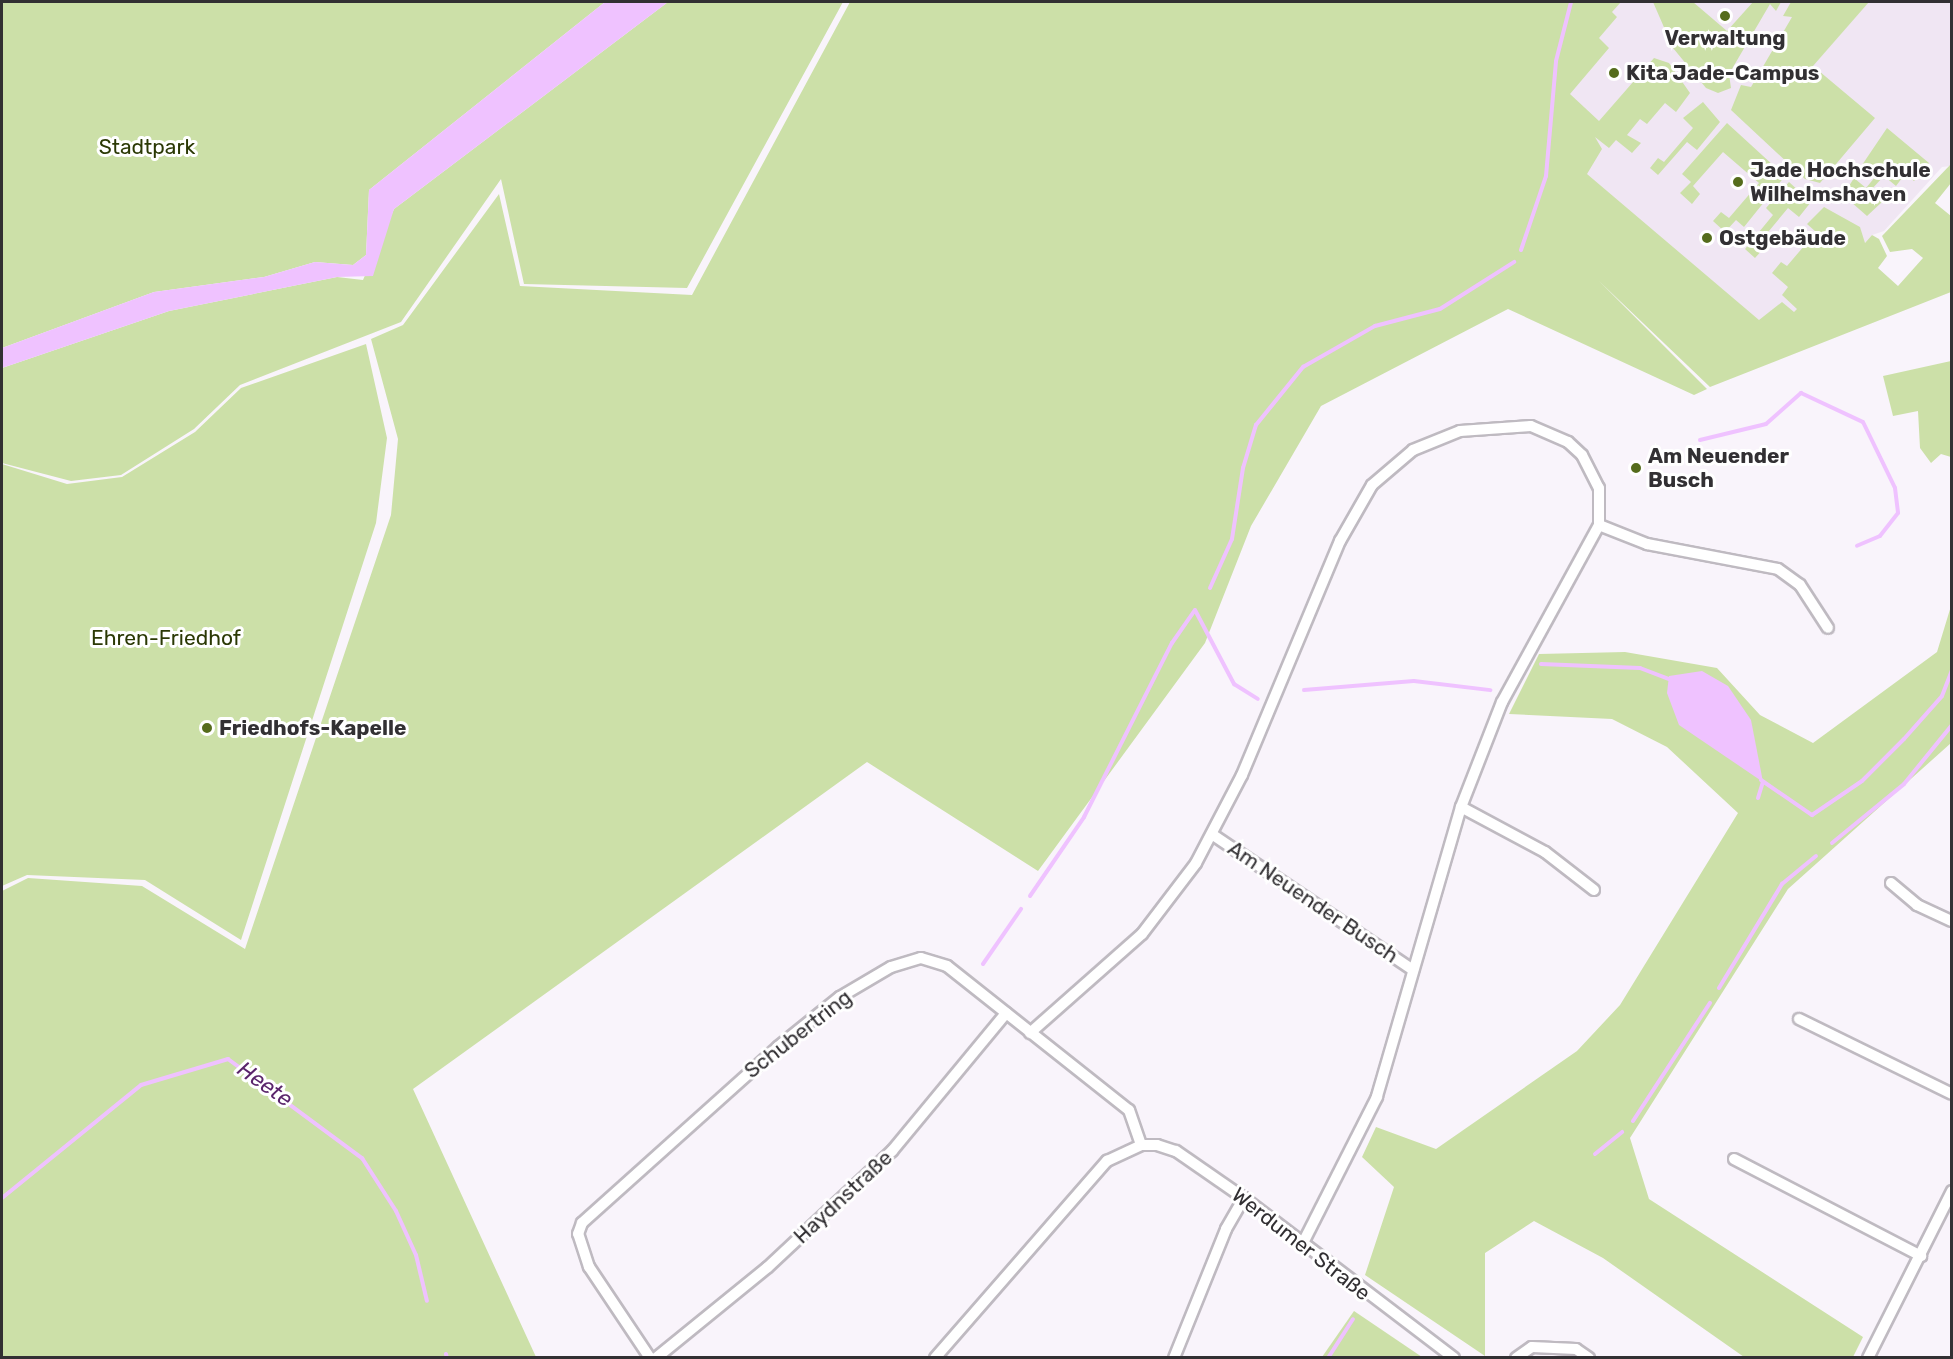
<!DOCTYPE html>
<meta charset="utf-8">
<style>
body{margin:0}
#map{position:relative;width:1953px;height:1359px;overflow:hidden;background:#f9f4fb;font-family:Rubik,sans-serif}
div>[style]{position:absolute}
.built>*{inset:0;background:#f0e6f3}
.green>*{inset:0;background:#cce0a8}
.water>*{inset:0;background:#efc2ff}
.stream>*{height:4px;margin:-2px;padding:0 2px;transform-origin:2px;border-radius:2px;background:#efc2ff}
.roads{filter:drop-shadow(2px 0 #bfbac1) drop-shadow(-2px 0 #bfbac1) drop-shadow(0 2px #bfbac1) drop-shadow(0 -2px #bfbac1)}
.street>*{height:10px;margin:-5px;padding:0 5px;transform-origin:5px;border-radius:5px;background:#fff}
.dots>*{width:16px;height:16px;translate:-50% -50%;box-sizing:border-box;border:3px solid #fff;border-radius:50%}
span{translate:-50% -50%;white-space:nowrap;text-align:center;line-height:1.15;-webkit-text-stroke:6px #fff;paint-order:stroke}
.poi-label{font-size:21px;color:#323033;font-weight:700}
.left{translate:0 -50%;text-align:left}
.park-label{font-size:21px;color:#2b3905}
.street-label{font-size:21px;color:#323033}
.water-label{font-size:22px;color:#5a256b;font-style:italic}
.frame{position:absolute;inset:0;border:3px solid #323033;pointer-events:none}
</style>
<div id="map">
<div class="built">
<i style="clip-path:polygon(1530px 2px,1951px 2px,1951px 166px,1942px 167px,1884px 231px,1872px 235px,1761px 358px,1549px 196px)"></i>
</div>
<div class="green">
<i style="clip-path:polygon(2px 2px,605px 2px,369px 190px,366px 255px,353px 265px,315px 262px,264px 277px,154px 292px,2px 348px)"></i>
<i style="clip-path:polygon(668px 2px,843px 2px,687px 288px,524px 284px,501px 179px,401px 322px,240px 385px,194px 429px,121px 475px,71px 481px,2px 463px,2px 368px,169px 311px,337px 277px,363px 280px,394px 209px)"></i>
<i style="clip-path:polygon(850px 2px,1621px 2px,1612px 12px,1617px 17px,1599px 38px,1609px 48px,1570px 94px,1599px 121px,1654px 58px,1669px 63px,1690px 93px,1676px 112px,1665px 103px,1647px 124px,1640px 119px,1627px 135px,1641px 143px,1632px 153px,1616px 140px,1609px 148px,1595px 137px,1602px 149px,1587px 174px,1759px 320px,1782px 302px,1794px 312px,1797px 309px,1782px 295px,1788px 287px,1772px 273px,1781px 262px,1787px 266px,1816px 232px,1807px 224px,1824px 207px,1860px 227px,1865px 243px,1872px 235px,1879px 239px,1887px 256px,1878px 268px,1898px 286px,1923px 258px,1912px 249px,1890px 252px,1882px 236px,1951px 164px,1951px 183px,1935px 203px,1951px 216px,1951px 292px,1710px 387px,1599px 281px,1707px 389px,1694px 395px,1508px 309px,1321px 406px,1251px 526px,1205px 643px,1038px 871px,867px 762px,413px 1089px,536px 1357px,2px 1357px,2px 891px,28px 878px,142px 886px,245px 949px,391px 515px,398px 439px,371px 339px,403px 325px,499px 194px,520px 286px,692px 295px)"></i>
<i style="clip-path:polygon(1653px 2px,1693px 2px,1727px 31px,1753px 2px,1781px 2px,1776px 11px,1770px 4px,1729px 74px,1731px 88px,1718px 93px,1706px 88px,1673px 48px)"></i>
<i style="clip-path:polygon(1791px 2px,1869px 2px,1813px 66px,1875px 118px,1820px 183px,1805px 179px,1731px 110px,1741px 85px,1751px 87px,1792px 17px,1783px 16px)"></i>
<i style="clip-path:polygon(1703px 102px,1720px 122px,1697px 150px,1687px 142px,1658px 175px,1650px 168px,1658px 158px,1664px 162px,1693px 128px,1683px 118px)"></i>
<i style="clip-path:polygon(1727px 123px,1785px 176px,1744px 227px,1736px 220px,1725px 232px,1713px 221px,1721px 212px,1729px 218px,1759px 183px,1723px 152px,1693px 186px,1700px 194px,1692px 204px,1680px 193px,1691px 182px,1682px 174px)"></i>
<i style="clip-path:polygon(1887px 128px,1929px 163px,1914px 181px,1905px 174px,1896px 186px,1884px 176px,1870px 191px,1882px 202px,1867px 216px,1851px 202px,1849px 186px,1854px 178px,1866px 188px,1875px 177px,1862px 165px)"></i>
<i style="clip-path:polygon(1789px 182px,1811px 202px,1799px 217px,1788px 208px,1759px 243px,1764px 248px,1755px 258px,1745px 249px,1773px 215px,1766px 208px)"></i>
<i style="clip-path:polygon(366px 344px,387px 438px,376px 523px,241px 940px,145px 880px,27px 875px,2px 886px,2px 464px,67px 484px,122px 477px,195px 432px,241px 388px)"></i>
<i style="clip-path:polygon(1951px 361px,1951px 457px,1941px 454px,1931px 463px,1920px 448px,1918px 411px,1893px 416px,1883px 376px)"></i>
<i style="clip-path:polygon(1951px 606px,1951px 743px,1788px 889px,1630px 1138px,1649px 1199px,1863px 1337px,1853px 1357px,1744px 1357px,1603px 1258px,1534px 1221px,1485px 1253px,1485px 1356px,1365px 1275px,1394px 1187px,1362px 1157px,1376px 1127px,1436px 1149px,1577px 1051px,1620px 1005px,1738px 813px,1667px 747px,1612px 719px,1509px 714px,1539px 654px,1625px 652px,1717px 668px,1760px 715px,1813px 743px,1937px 652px)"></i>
<i style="clip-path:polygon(1354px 1311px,1422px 1357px,1322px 1357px)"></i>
</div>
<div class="water">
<i style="clip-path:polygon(605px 2px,668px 2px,394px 209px,373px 276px,337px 277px,169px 311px,2px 368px,2px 348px,154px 292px,264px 277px,315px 262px,353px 265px,366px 255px,369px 190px)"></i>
<i style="clip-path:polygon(1702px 671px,1728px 686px,1751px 720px,1763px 782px,1679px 725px,1667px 693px,1669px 676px)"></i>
</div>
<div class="stream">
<i style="left:1521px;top:250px;width:78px;rotate:-71.3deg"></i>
<i style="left:1546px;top:176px;width:115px;rotate:-85deg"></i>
<i style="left:1556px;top:61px;width:61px;rotate:-75.7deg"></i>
<i style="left:1700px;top:440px;width:68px;rotate:-13.6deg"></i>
<i style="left:1766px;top:424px;width:47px;rotate:-41.5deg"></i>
<i style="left:1801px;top:393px;width:68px;rotate:25.1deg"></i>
<i style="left:1863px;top:422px;width:73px;rotate:64.1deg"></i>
<i style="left:1895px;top:488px;width:25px;rotate:83deg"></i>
<i style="left:1898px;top:513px;width:29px;rotate:128deg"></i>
<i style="left:1880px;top:536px;width:25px;rotate:157deg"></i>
<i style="left:1210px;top:588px;width:54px;rotate:-65.8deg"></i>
<i style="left:1232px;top:539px;width:72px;rotate:-81.2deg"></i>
<i style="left:1243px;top:468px;width:45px;rotate:-73.2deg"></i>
<i style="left:1256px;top:425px;width:75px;rotate:-51deg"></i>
<i style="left:1303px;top:367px;width:83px;rotate:-29.7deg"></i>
<i style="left:1375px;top:326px;width:67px;rotate:-14.7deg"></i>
<i style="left:1440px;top:309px;width:88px;rotate:-32.4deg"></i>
<i style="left:1541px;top:664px;width:99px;rotate:2.3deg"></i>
<i style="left:1640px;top:668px;width:34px;rotate:21deg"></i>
<i style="left:1304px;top:690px;width:110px;rotate:-4.7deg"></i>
<i style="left:1414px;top:681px;width:77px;rotate:6.8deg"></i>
<i style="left:1761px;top:780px;width:62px;rotate:34.5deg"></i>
<i style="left:1812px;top:815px;width:60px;rotate:-34.2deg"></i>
<i style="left:1862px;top:781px;width:59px;rotate:-45deg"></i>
<i style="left:1904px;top:739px;width:57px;rotate:-48.5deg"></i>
<i style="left:1942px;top:696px;width:28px;rotate:-69deg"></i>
<i style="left:1758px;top:798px;width:17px;rotate:-73deg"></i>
<i style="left:1832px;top:843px;width:93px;rotate:-39.3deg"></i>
<i style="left:1904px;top:784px;width:76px;rotate:-50.9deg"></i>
<i style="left:1030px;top:896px;width:96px;rotate:-55.6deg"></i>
<i style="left:1084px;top:817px;width:195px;rotate:-63.2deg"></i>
<i style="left:1172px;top:643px;width:40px;rotate:-55.1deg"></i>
<i style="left:1195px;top:610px;width:84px;rotate:62.2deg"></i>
<i style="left:1234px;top:684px;width:28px;rotate:32deg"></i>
<i style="left:983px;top:964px;width:67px;rotate:-55.4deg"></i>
<i style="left:1719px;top:988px;width:122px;rotate:-58.8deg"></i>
<i style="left:1782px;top:884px;width:44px;rotate:-39.5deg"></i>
<i style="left:1633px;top:1121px;width:141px;rotate:-56.9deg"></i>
<i style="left:1595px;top:1154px;width:35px;rotate:-39deg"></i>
<i style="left:2px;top:1198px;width:179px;rotate:-39.1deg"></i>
<i style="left:141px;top:1085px;width:91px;rotate:-16.6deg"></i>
<i style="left:228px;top:1059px;width:167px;rotate:36.5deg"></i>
<i style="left:362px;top:1158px;width:63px;rotate:57.3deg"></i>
<i style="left:396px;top:1211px;width:48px;rotate:65.6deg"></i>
<i style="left:416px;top:1255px;width:47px;rotate:76.6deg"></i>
<i style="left:446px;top:1354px;width:4px;rotate:76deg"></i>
<i style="left:1328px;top:1358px;width:46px;rotate:-57.3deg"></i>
</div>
<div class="roads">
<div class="street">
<i style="left:1599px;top:525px;width:52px;rotate:21.6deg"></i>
<i style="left:1647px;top:544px;width:133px;rotate:10.8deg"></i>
<i style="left:1778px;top:569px;width:27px;rotate:36deg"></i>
<i style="left:1800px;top:585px;width:51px;rotate:56.9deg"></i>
<i style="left:1461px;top:807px;width:95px;rotate:28.2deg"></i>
<i style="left:1545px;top:852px;width:62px;rotate:37.8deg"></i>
<i style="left:1213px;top:835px;width:241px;rotate:34deg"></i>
<i style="left:1891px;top:883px;width:34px;rotate:40deg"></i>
<i style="left:1917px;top:905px;width:38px;rotate:25deg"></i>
<i style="left:1799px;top:1019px;width:170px;rotate:26.1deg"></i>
<i style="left:1030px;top:1033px;width:149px;rotate:-41.5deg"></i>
<i style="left:1142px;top:934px;width:89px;rotate:-52.7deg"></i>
<i style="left:1196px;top:863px;width:99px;rotate:-62.4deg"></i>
<i style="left:1242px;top:775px;width:254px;rotate:-67.3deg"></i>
<i style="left:1340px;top:541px;width:64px;rotate:-60.3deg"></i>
<i style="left:1372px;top:485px;width:54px;rotate:-40.5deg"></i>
<i style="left:1413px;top:450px;width:51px;rotate:-22deg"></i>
<i style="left:1460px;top:431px;width:71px;rotate:-4deg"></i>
<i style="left:1531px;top:426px;width:40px;rotate:23.4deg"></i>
<i style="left:1568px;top:442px;width:19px;rotate:43deg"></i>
<i style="left:1582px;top:455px;width:37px;rotate:63deg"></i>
<i style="left:1599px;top:488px;width:37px;rotate:90deg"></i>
<i style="left:1599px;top:525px;width:202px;rotate:118.7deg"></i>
<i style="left:1502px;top:702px;width:113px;rotate:111.3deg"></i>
<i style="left:1461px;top:807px;width:302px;rotate:106.2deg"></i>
<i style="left:1377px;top:1097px;width:166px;rotate:116.9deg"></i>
<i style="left:1734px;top:1159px;width:211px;rotate:27.4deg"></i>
<i style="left:650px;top:1358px;width:110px;rotate:-123.8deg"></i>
<i style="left:589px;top:1267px;width:35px;rotate:-108deg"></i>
<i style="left:578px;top:1234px;width:12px;rotate:-70deg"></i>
<i style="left:582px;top:1223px;width:263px;rotate:-41.9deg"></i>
<i style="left:778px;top:1047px;width:80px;rotate:-38.9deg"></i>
<i style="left:840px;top:997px;width:59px;rotate:-30.5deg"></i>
<i style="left:891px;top:967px;width:31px;rotate:-17deg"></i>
<i style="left:921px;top:958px;width:27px;rotate:17deg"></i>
<i style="left:947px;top:966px;width:232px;rotate:38.4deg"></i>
<i style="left:1129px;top:1110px;width:37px;rotate:71deg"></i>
<i style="left:656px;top:1358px;width:144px;rotate:-39.1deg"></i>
<i style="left:768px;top:1267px;width:170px;rotate:-43.1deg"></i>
<i style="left:892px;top:1151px;width:179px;rotate:-50.4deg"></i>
<i style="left:935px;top:1358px;width:262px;rotate:-48.9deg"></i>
<i style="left:1107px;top:1161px;width:38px;rotate:-25deg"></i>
<i style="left:1141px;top:1145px;width:16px"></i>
<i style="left:1157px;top:1145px;width:20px;rotate:18deg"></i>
<i style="left:1176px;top:1151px;width:83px;rotate:34.7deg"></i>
<i style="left:1244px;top:1198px;width:264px;rotate:37.3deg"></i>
<i style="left:1174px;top:1358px;width:139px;rotate:-68deg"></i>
<i style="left:1226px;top:1229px;width:36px;rotate:-60deg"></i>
<i style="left:1516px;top:1358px;width:19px;rotate:-35deg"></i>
<i style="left:1532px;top:1347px;width:44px;rotate:2.6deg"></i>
<i style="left:1576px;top:1349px;width:16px;rotate:35deg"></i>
<i style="left:1868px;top:1358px;width:187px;rotate:-63.3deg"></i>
</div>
</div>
<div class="dots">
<i style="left:1725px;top:16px;background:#556c1c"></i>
<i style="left:1614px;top:73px;background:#556c1c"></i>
<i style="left:1738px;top:182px;background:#556c1c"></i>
<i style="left:1707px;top:238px;background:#556c1c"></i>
<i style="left:1636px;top:468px;background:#556c1c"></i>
<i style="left:207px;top:728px;background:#556c1c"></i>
</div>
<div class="poi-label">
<span style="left:1725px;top:38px">Verwaltung</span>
<span class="left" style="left:1626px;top:73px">Kita Jade-Campus</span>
<span class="left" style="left:1750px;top:182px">Jade Hochschule<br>Wilhelmshaven</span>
<span class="left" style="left:1719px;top:238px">Ostgebäude</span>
<span class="left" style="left:1648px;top:468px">Am Neuender<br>Busch</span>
<span class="left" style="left:219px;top:728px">Friedhofs-Kapelle</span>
</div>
<div class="park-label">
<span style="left:147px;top:147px">Stadtpark</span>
<span style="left:166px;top:638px">Ehren-Friedhof</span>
</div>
<div class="street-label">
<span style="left:1313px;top:902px;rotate:34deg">Am Neuender Busch</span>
<span style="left:798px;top:1034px;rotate:-38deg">Schubertring</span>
<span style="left:843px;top:1197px;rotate:-43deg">Haydnstraße</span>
<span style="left:1301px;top:1244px;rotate:38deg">Werdumer Straße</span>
</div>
<div class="water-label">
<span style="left:265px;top:1084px;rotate:35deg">Heete</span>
</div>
<div class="frame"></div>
</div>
